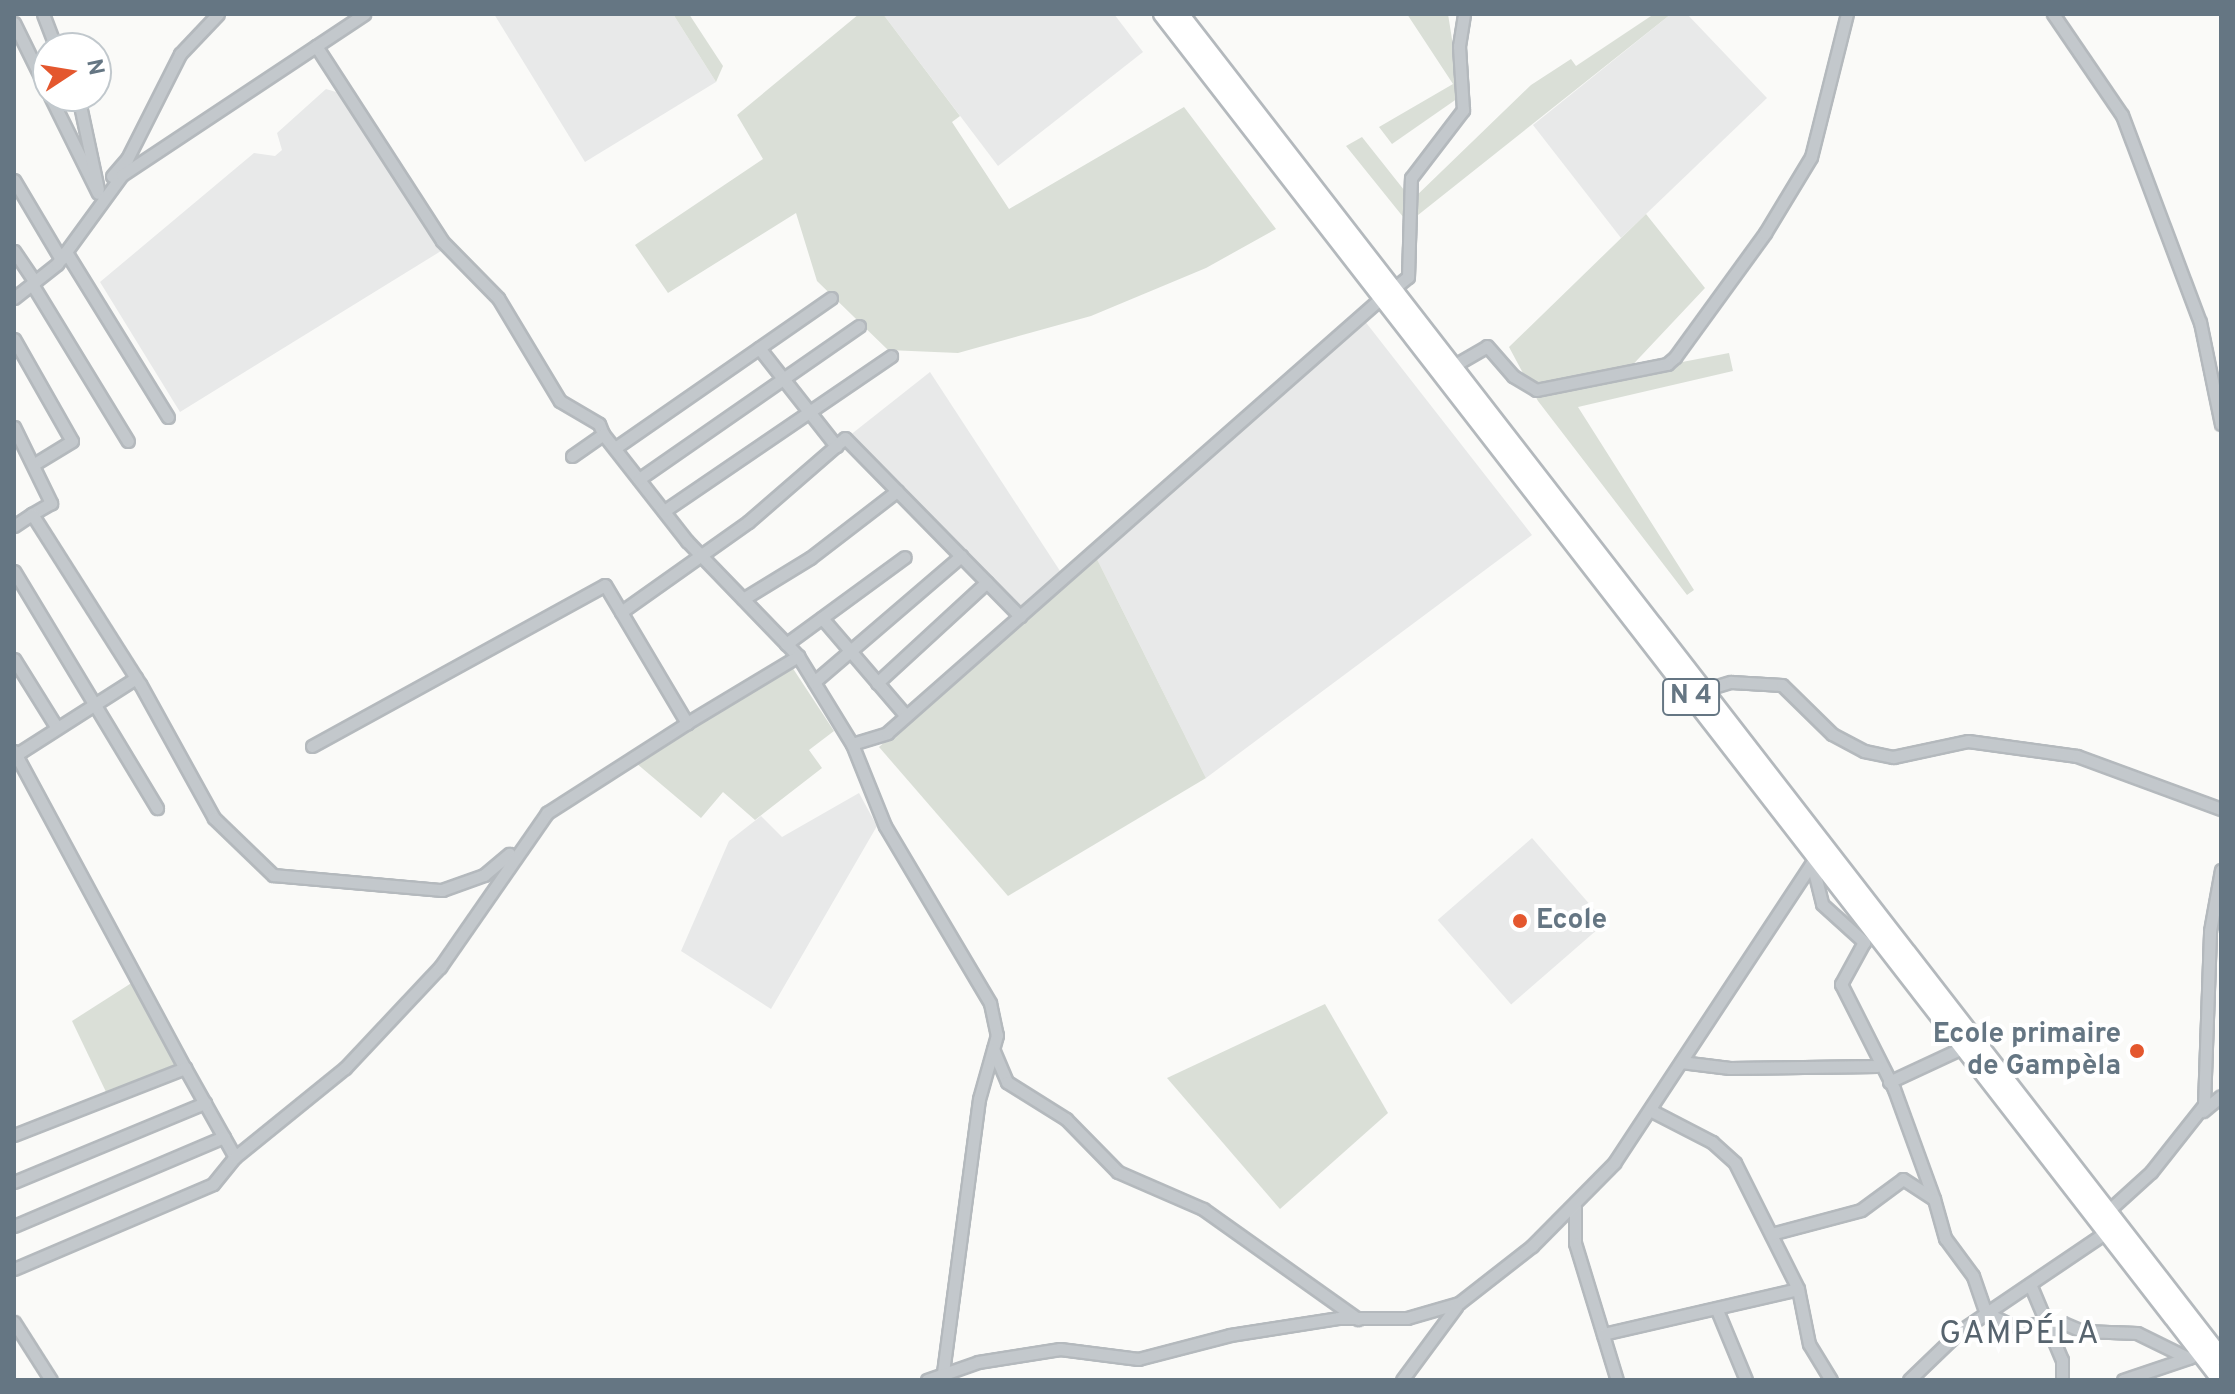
<!DOCTYPE html>
<meta charset="utf-8">
<style>
body{margin:0}
#map{position:relative;width:2235px;height:1394px;overflow:hidden;background:#fafaf8;font-family:Overpass,sans-serif}
div>[style]{position:absolute}
.built>*{inset:0;background:#e8e9e9;transform-origin:0 0}
.green>*{inset:0;background:#dadfd7}
.roads{filter:drop-shadow(2px 0 #b4b9bd) drop-shadow(-2px 0 #b4b9bd) drop-shadow(0 2px #b4b9bd) drop-shadow(0 -2px #b4b9bd)}
.minor>*{height:11px;margin:-5.5px;padding:0 5.5px;transform-origin:5.5px;border-radius:5.5px;background:#c3c8cc}
.highway>*{height:16px;margin:-8px;padding:0 8px;transform-origin:8px;border-radius:8px;background:#fff}
.dots>*{width:22px;height:22px;translate:-50% -50%;box-sizing:border-box;border:4px solid #fff;border-radius:50%}
span{translate:-50% -50%;white-space:nowrap;text-align:center;line-height:1.15;-webkit-text-stroke:8px #fff;paint-order:stroke}
.shield-label span{padding:2px 6px;background:#fff;border:2px solid;border-radius:6px;-webkit-text-stroke-width:0}
.shield-label{font-size:26px;color:#657683;font-weight:700}
.poi-label{font-size:28px;color:#657683;font-weight:700}
.left{translate:0 -50%;text-align:left}
.right{translate:-100% -50%;text-align:right}
.quarter-label{font-size:32px;color:#57646e;letter-spacing:2px}
.frame{position:absolute;inset:0;border:16px solid #657683;pointer-events:none}
.north{position:absolute;left:32px;top:32px;width:80px;height:80px;box-sizing:border-box;background:#fff;border:2px solid #c1c8cd;border-radius:50%;rotate:78deg;font-size:22px;font-weight:700;line-height:32px;text-align:center;color:#657683}
.north::after{content:'';display:block;margin:auto;width:28px;height:36px;background:#e4572e;clip-path:polygon(50% 0,100% 100%,50% 72%,0 100%)}
</style>
<div id="map">
<div class="built">
<i style="clip-path:polygon(494px 14px,673px 14px,716px 82px,585px 162px)"></i>
<i style="clip-path:polygon(883px 14px,1114px 14px,1143px 52px,998px 166px)"></i>
<i style="clip-path:polygon(1671px 14px,1687px 14px,1767px 98px,1621px 238px,1533px 125px)"></i>
<i style="clip-path:polygon(326px 89px,346px 95px,441px 251px,180px 412px,100px 282px,254px 153px,275px 156px,282px 150px,277px 133px)"></i>
<i style="clip-path:polygon(1364px 320px,1532px 535px,1206px 778px,1095px 555px)"></i>
<i style="clip-path:polygon(930px 372px,1062px 574px,1020px 611px,849px 436px)"></i>
<i style="clip-path:polygon(859px 793px,877px 826px,771px 1009px,681px 951px,729px 841px,761px 816px,782px 837px)"></i>
<i style="left:1532px;top:838px;width:112px;height:125px;rotate:49deg"></i>
</div>
<div class="green">
<i style="clip-path:polygon(673px 14px,689px 14px,723px 66px,716px 82px)"></i>
<i style="clip-path:polygon(859px 14px,883px 14px,960px 116px,952px 122px,1009px 209px,1184px 107px,1276px 229px,1206px 268px,1091px 316px,958px 353px,888px 350px,817px 281px,796px 213px,668px 293px,635px 245px,763px 159px,737px 115px)"></i>
<i style="clip-path:polygon(1407px 14px,1448px 14px,1461px 96px,1392px 144px,1379px 127px,1453px 84px)"></i>
<i style="clip-path:polygon(1654px 14px,1671px 14px,1408px 223px,1346px 146px,1362px 137px,1412px 200px,1531px 85px,1571px 59px,1576px 66px)"></i>
<i style="clip-path:polygon(1646px 214px,1705px 288px,1625px 373px,1729px 353px,1733px 371px,1578px 407px,1694px 590px,1687px 595px,1538px 401px,1509px 347px)"></i>
<i style="clip-path:polygon(1095px 555px,1206px 778px,1008px 896px,879px 747px)"></i>
<i style="clip-path:polygon(792px 667px,834px 731px,809px 750px,822px 768px,755px 820px,723px 792px,701px 818px,636px 763px)"></i>
<i style="clip-path:polygon(133px 982px,180px 1066px,107px 1094px,72px 1021px)"></i>
<i style="clip-path:polygon(1325px 1004px,1388px 1113px,1280px 1209px,1167px 1078px)"></i>
</div>
<div class="roads">
<div class="minor">
<i style="left:43px;top:14px;width:36px;rotate:69deg"></i>
<i style="left:2053px;top:14px;width:122px;rotate:55.7deg"></i>
<i style="left:2122px;top:115px;width:221px;rotate:69.4deg"></i>
<i style="left:2200px;top:322px;width:104px;rotate:78.4deg"></i>
<i style="left:14px;top:23px;width:77px;rotate:63.8deg"></i>
<i style="left:316px;top:46px;width:232px;rotate:57.1deg"></i>
<i style="left:442px;top:241px;width:80px;rotate:45.5deg"></i>
<i style="left:498px;top:298px;width:120px;rotate:59deg"></i>
<i style="left:560px;top:401px;width:45px;rotate:30.5deg"></i>
<i style="left:599px;top:424px;width:11px;rotate:68deg"></i>
<i style="left:50px;top:96px;width:108px;rotate:63.7deg"></i>
<i style="left:78px;top:96px;width:95px;rotate:77.9deg"></i>
<i style="left:112px;top:176px;width:23px;rotate:-49deg"></i>
<i style="left:127px;top:159px;width:118px;rotate:-63.2deg"></i>
<i style="left:180px;top:54px;width:55px;rotate:-46.5deg"></i>
<i style="left:14px;top:180px;width:92px;rotate:59.3deg"></i>
<i style="left:14px;top:251px;width:37px;rotate:56deg"></i>
<i style="left:66px;top:252px;width:194px;rotate:58.3deg"></i>
<i style="left:32px;top:284px;width:184px;rotate:58.6deg"></i>
<i style="left:1393px;top:289px;width:19px;rotate:-39deg"></i>
<i style="left:1408px;top:277px;width:99px;rotate:-88.3deg"></i>
<i style="left:1411px;top:178px;width:86px;rotate:-52.6deg"></i>
<i style="left:1463px;top:110px;width:64px;rotate:-93.6deg"></i>
<i style="left:1459px;top:46px;width:32px;rotate:-81deg"></i>
<i style="left:14px;top:298px;width:55px;rotate:-38.3deg"></i>
<i style="left:57px;top:264px;width:110px;rotate:-53.9deg"></i>
<i style="left:122px;top:175px;width:291px;rotate:-33.6deg"></i>
<i style="left:14px;top:339px;width:117px;rotate:60.4deg"></i>
<i style="left:72px;top:441px;width:42px;rotate:148.6deg"></i>
<i style="left:759px;top:348px;width:125px;rotate:51.8deg"></i>
<i style="left:1453px;top:366px;width:39px;rotate:-30deg"></i>
<i style="left:1487px;top:346px;width:40px;rotate:49deg"></i>
<i style="left:1513px;top:376px;width:27px;rotate:31deg"></i>
<i style="left:1536px;top:390px;width:134px;rotate:-11.2deg"></i>
<i style="left:1667px;top:364px;width:11px;rotate:-41deg"></i>
<i style="left:1675px;top:357px;width:153px;rotate:-54deg"></i>
<i style="left:1765px;top:233px;width:89px;rotate:-58.8deg"></i>
<i style="left:1811px;top:157px;width:147px;rotate:-75.9deg"></i>
<i style="left:14px;top:427px;width:85px;rotate:64deg"></i>
<i style="left:51px;top:503px;width:22px;rotate:150deg"></i>
<i style="left:615px;top:448px;width:263px;rotate:-34.8deg"></i>
<i style="left:572px;top:456px;width:38px;rotate:-35deg"></i>
<i style="left:603px;top:434px;width:136px;rotate:51.9deg"></i>
<i style="left:687px;top:541px;width:160px;rotate:46deg"></i>
<i style="left:798px;top:656px;width:103px;rotate:58.5deg"></i>
<i style="left:852px;top:744px;width:88px;rotate:68.1deg"></i>
<i style="left:885px;top:826px;width:206px;rotate:59.3deg"></i>
<i style="left:990px;top:1003px;width:33px;rotate:78deg"></i>
<i style="left:997px;top:1035px;width:66px;rotate:105.7deg"></i>
<i style="left:979px;top:1099px;width:274px;rotate:97.5deg"></i>
<i style="left:639px;top:479px;width:268px;rotate:-34.8deg"></i>
<i style="left:664px;top:511px;width:275px;rotate:-34.3deg"></i>
<i style="left:14px;top:526px;width:22px;rotate:-34deg"></i>
<i style="left:32px;top:514px;width:201px;rotate:57.6deg"></i>
<i style="left:140px;top:684px;width:153px;rotate:61.1deg"></i>
<i style="left:214px;top:818px;width:82px;rotate:44deg"></i>
<i style="left:273px;top:875px;width:170px;rotate:5.1deg"></i>
<i style="left:442px;top:890px;width:45px;rotate:-19.7deg"></i>
<i style="left:484px;top:875px;width:33px;rotate:-40deg"></i>
<i style="left:14px;top:571px;width:277px;rotate:58.9deg"></i>
<i style="left:743px;top:599px;width:79px;rotate:-31.5deg"></i>
<i style="left:810px;top:558px;width:110px;rotate:-37.6deg"></i>
<i style="left:621px;top:612px;width:156px;rotate:-35.3deg"></i>
<i style="left:748px;top:522px;width:128px;rotate:-40.9deg"></i>
<i style="left:845px;top:438px;width:250px;rotate:45.5deg"></i>
<i style="left:822px;top:618px;width:129px;rotate:49.4deg"></i>
<i style="left:786px;top:644px;width:147px;rotate:-36.2deg"></i>
<i style="left:14px;top:659px;width:81px;rotate:58.1deg"></i>
<i style="left:814px;top:682px;width:194px;rotate:-40.6deg"></i>
<i style="left:877px;top:683px;width:149px;rotate:-42.6deg"></i>
<i style="left:1704px;top:690px;width:28px;rotate:-17deg"></i>
<i style="left:1731px;top:682px;width:51px;rotate:3.4deg"></i>
<i style="left:1782px;top:685px;width:70px;rotate:44.4deg"></i>
<i style="left:1832px;top:734px;width:36px;rotate:28deg"></i>
<i style="left:1864px;top:751px;width:30px;rotate:12deg"></i>
<i style="left:1893px;top:757px;width:77px;rotate:-12deg"></i>
<i style="left:1968px;top:741px;width:110px;rotate:7.8deg"></i>
<i style="left:2077px;top:756px;width:153px;rotate:20.2deg"></i>
<i style="left:852px;top:744px;width:37px;rotate:-17deg"></i>
<i style="left:887px;top:733px;width:660px;rotate:-41.37deg"></i>
<i style="left:312px;top:746px;width:334px;rotate:-28.8deg"></i>
<i style="left:605px;top:585px;width:161px;rotate:59.3deg"></i>
<i style="left:687px;top:723px;width:130px;rotate:-31.1deg"></i>
<i style="left:14px;top:751px;width:360px;rotate:61.7deg"></i>
<i style="left:14px;top:756px;width:145px;rotate:-32.6deg"></i>
<i style="left:1813px;top:867px;width:38px;rotate:76deg"></i>
<i style="left:1822px;top:904px;width:57px;rotate:42.1deg"></i>
<i style="left:1864px;top:942px;width:48px;rotate:118.7deg"></i>
<i style="left:1841px;top:984px;width:118px;rotate:63.2deg"></i>
<i style="left:1894px;top:1089px;width:117px;rotate:70deg"></i>
<i style="left:993px;top:1049px;width:36px;rotate:67deg"></i>
<i style="left:1007px;top:1082px;width:70px;rotate:32.1deg"></i>
<i style="left:1066px;top:1119px;width:74px;rotate:45.5deg"></i>
<i style="left:1118px;top:1172px;width:93px;rotate:23.5deg"></i>
<i style="left:1203px;top:1209px;width:190px;rotate:35.4deg"></i>
<i style="left:1681px;top:1062px;width:49px;rotate:7deg"></i>
<i style="left:1730px;top:1068px;width:147px;rotate:-0.8deg"></i>
<i style="left:1889px;top:1082px;width:83px;rotate:-25deg"></i>
<i style="left:1650px;top:1110px;width:70px;rotate:27.3deg"></i>
<i style="left:1712px;top:1142px;width:31px;rotate:42deg"></i>
<i style="left:1735px;top:1163px;width:141px;rotate:63.4deg"></i>
<i style="left:1798px;top:1289px;width:56px;rotate:78.7deg"></i>
<i style="left:1809px;top:1344px;width:42px;rotate:58.6deg"></i>
<i style="left:2203px;top:1111px;width:23px;rotate:-40deg"></i>
<i style="left:14px;top:1135px;width:184px;rotate:-21.4deg"></i>
<i style="left:185px;top:1068px;width:102px;rotate:60.7deg"></i>
<i style="left:14px;top:1182px;width:207px;rotate:-22.5deg"></i>
<i style="left:1575px;top:1207px;width:36px;rotate:90deg"></i>
<i style="left:1575px;top:1243px;width:143px;rotate:73deg"></i>
<i style="left:2108px;top:1211px;width:58px;rotate:-42.2deg"></i>
<i style="left:2151px;top:1172px;width:85px;rotate:-51.7deg"></i>
<i style="left:2204px;top:1105px;width:174px;rotate:-88deg"></i>
<i style="left:2210px;top:931px;width:62px;rotate:-79.8deg"></i>
<i style="left:14px;top:1226px;width:228px;rotate:-23deg"></i>
<i style="left:1771px;top:1234px;width:93px;rotate:-14.9deg"></i>
<i style="left:1861px;top:1210px;width:52px;rotate:-36.4deg"></i>
<i style="left:1903px;top:1179px;width:37px;rotate:33deg"></i>
<i style="left:1934px;top:1199px;width:41px;rotate:74.2deg"></i>
<i style="left:1945px;top:1238px;width:47px;rotate:53.6deg"></i>
<i style="left:1973px;top:1276px;width:39px;rotate:71deg"></i>
<i style="left:1986px;top:1313px;width:28px;rotate:26deg"></i>
<i style="left:2011px;top:1325px;width:52px;rotate:-2.2deg"></i>
<i style="left:2063px;top:1323px;width:21px;rotate:23deg"></i>
<i style="left:2082px;top:1331px;width:55px;rotate:2.1deg"></i>
<i style="left:2137px;top:1333px;width:57px;rotate:26.1deg"></i>
<i style="left:14px;top:1269px;width:216px;rotate:-23.1deg"></i>
<i style="left:213px;top:1184px;width:35px;rotate:-51deg"></i>
<i style="left:235px;top:1157px;width:141px;rotate:-39deg"></i>
<i style="left:345px;top:1068px;width:139px;rotate:-46.8deg"></i>
<i style="left:440px;top:967px;width:188px;rotate:-55.2deg"></i>
<i style="left:547px;top:813px;width:166px;rotate:-32.7deg"></i>
<i style="left:2030px;top:1284px;width:82px;rotate:67.2deg"></i>
<i style="left:2062px;top:1360px;width:20px;rotate:90deg"></i>
<i style="left:1717px;top:1310px;width:76px;rotate:67.5deg"></i>
<i style="left:14px;top:1322px;width:69px;rotate:57.5deg"></i>
<i style="left:1603px;top:1334px;width:200px;rotate:-13deg"></i>
<i style="left:927px;top:1380px;width:54px;rotate:-19.4deg"></i>
<i style="left:978px;top:1362px;width:83px;rotate:-9deg"></i>
<i style="left:1060px;top:1349px;width:79px;rotate:7.3deg"></i>
<i style="left:1138px;top:1359px;width:95px;rotate:-14.6deg"></i>
<i style="left:1230px;top:1335px;width:109px;rotate:-8.9deg"></i>
<i style="left:1338px;top:1318px;width:69px"></i>
<i style="left:1407px;top:1318px;width:54px;rotate:-16.1deg"></i>
<i style="left:1459px;top:1303px;width:93px;rotate:-38deg"></i>
<i style="left:1532px;top:1246px;width:117px;rotate:-45.3deg"></i>
<i style="left:1614px;top:1163px;width:367px;rotate:-56.6deg"></i>
<i style="left:1402px;top:1380px;width:91px;rotate:-53.5deg"></i>
<i style="left:1909px;top:1380px;width:71px;rotate:-43.9deg"></i>
<i style="left:1960px;top:1331px;width:176px;rotate:-34.1deg"></i>
<i style="left:2123px;top:1380px;width:72px;rotate:-18.7deg"></i>
</div>
<div class="highway">
<i style="left:1162px;top:14px;width:1728px;rotate:52.22deg"></i>
<i style="left:1180px;top:14px;width:1699px;rotate:52.22deg"></i>
</div>
</div>
<div class="dots">
<i style="left:1520px;top:921px;background:#e4572e"></i>
<i style="left:2137px;top:1051px;background:#e4572e"></i>
</div>
<div class="shield-label">
<span style="left:1691px;top:697px">N 4</span>
</div>
<div class="poi-label">
<span class="left" style="left:1536px;top:921px">Ecole</span>
<span class="right" style="left:2121px;top:1051px">Ecole primaire<br>de Gampèla</span>
</div>
<div class="quarter-label">
<span style="left:2020px;top:1335px">GAMPÉLA</span>
</div>
<div class="frame"></div>
<div class="north">N</div>
</div>
